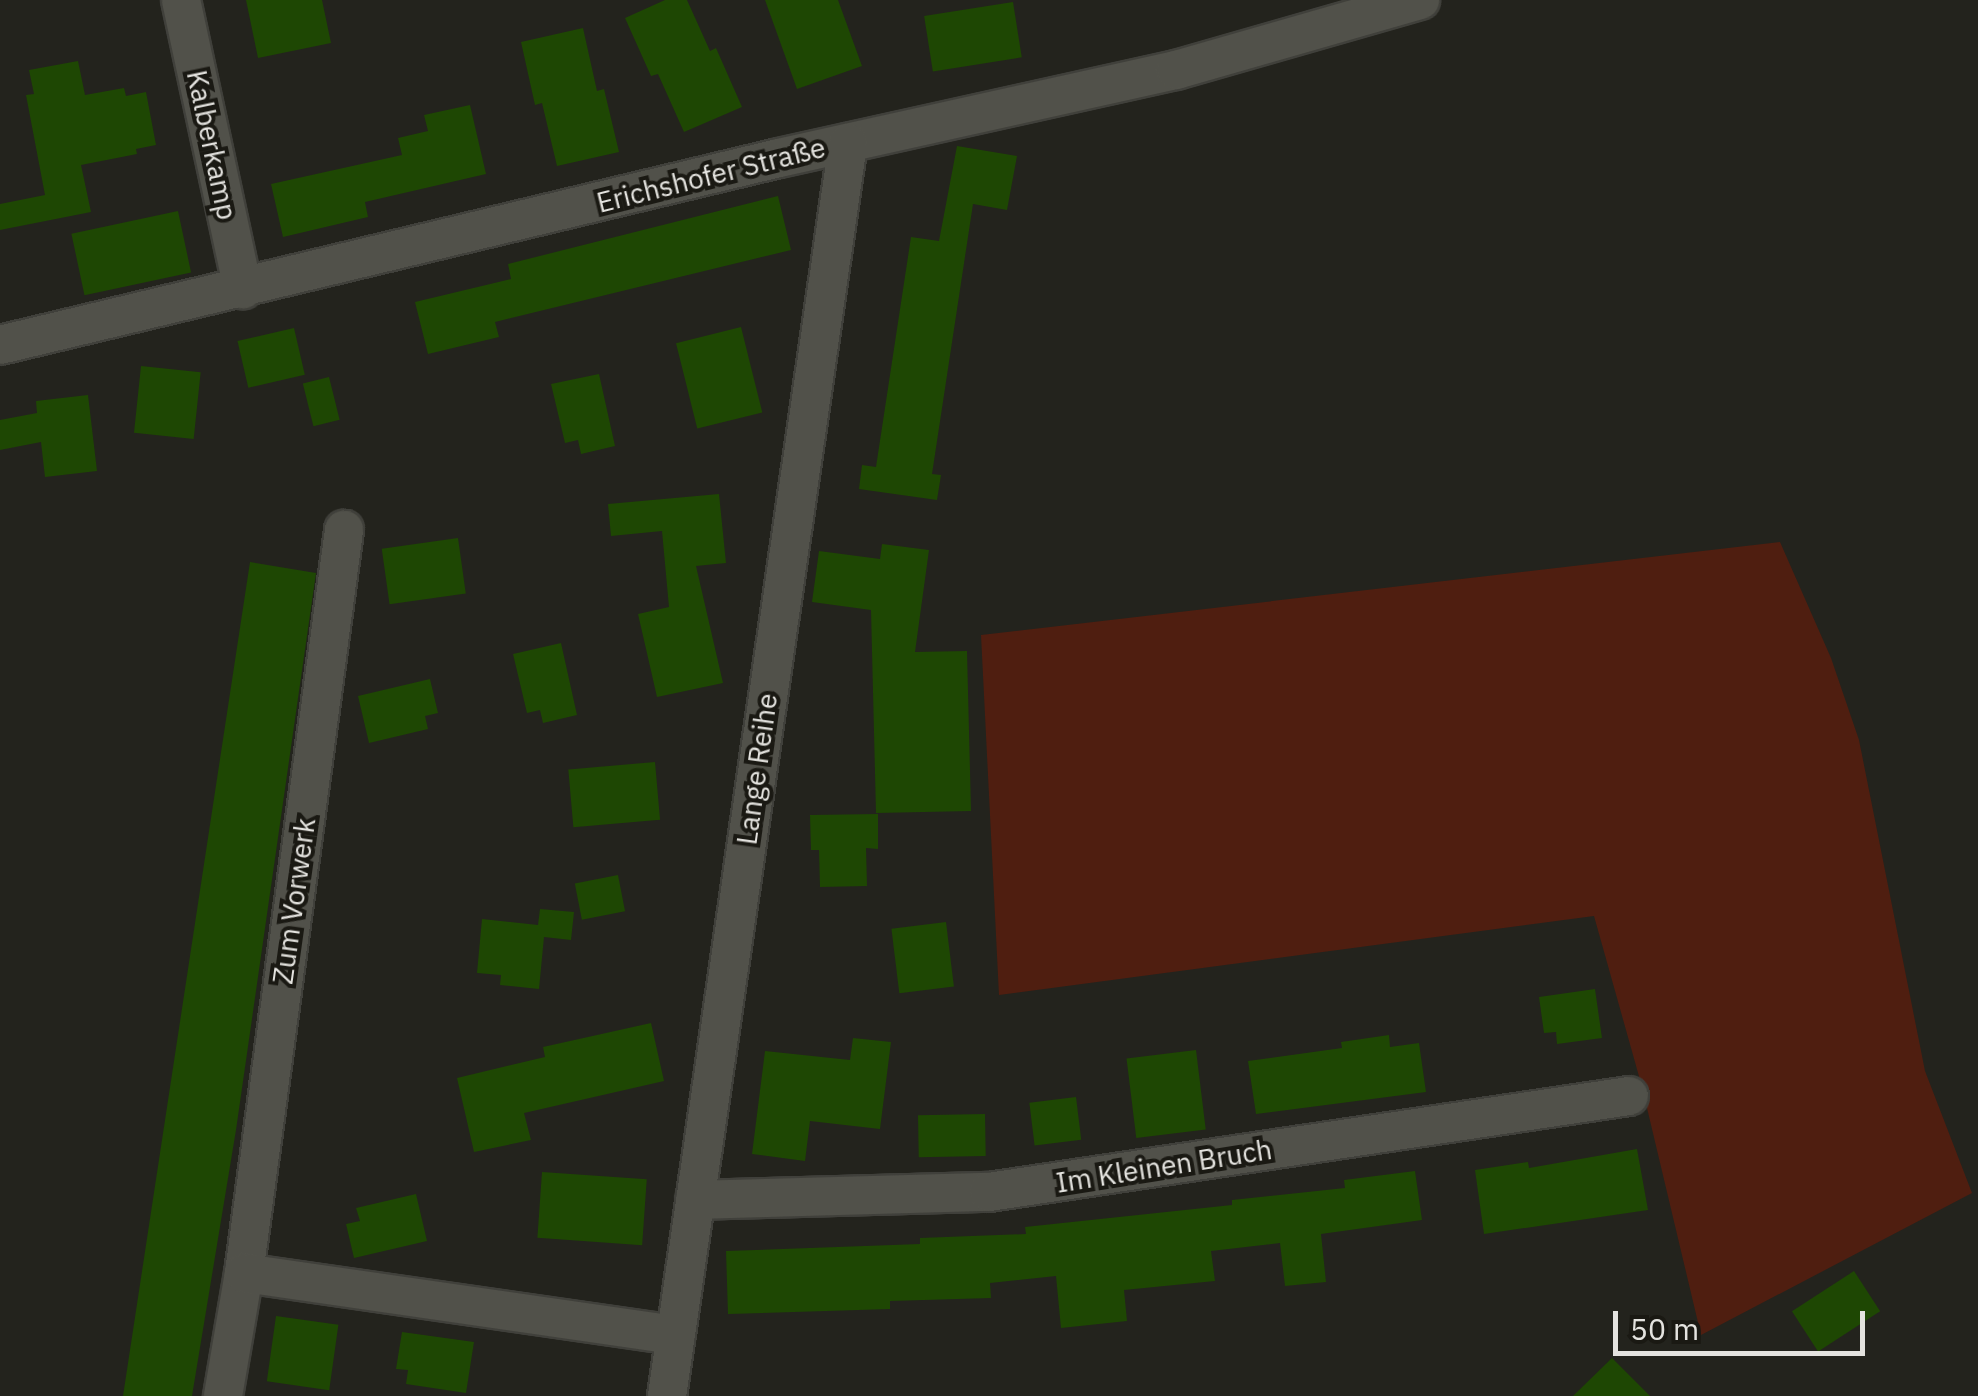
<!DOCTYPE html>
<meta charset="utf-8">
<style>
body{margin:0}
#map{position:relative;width:1978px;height:1396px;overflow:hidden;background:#23231d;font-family:"IBM Plex Sans",sans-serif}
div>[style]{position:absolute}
.green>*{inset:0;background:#4f1e10}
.building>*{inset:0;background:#1e4703;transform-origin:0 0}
.roads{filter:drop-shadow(2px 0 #40403b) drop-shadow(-2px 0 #40403b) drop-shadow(0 2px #40403b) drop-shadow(0 -2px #40403b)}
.minor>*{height:38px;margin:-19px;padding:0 19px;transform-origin:19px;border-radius:19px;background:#51514a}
span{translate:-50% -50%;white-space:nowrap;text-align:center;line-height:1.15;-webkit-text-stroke:8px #1a1913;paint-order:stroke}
.street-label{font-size:28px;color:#e4e3df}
.scale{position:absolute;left:1613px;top:1311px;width:252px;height:45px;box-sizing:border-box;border:5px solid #e4e3df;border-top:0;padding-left:12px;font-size:30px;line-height:35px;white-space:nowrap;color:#e4e3df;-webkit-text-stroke:8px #1a1913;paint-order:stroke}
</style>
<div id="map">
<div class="green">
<i style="clip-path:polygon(1780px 542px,1831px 658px,1859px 740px,1925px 1071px,1972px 1193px,1701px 1335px,1642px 1087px,1594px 916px,999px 995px,981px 635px)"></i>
</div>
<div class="building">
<i style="clip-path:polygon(246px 0,322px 0,331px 43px,258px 58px)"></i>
<i style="clip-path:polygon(665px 0,687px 0,710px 51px,716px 48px,742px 107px,684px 132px,658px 74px,651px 76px,625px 18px)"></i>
<i style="clip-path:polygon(765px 0,838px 0,862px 66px,797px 89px)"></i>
<i style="left:1013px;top:2px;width:56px;height:90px;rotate:81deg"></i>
<i style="clip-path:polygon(583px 28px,597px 91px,604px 89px,619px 152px,557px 166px,542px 103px,535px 105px,521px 42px)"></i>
<i style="clip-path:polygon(78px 61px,85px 95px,124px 88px,126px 96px,146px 92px,156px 145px,136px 149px,137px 154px,81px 165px,91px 212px,0 230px,0 204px,45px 195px,26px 95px,34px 94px,29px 70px)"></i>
<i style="clip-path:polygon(470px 105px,486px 174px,365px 202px,368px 217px,283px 237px,271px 184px,402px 155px,398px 138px,428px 131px,424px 115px)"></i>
<i style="clip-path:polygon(957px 146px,1017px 156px,1007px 210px,973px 204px,932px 474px,941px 475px,937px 500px,859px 489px,862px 465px,876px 467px,911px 237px,939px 241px)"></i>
<i style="clip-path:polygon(778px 196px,791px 250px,495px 322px,499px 337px,428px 354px,415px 302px,511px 279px,508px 264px)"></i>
<i style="left:178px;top:211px;width:63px;height:109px;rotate:78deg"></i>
<i style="left:741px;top:327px;width:88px;height:67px;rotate:76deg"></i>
<i style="left:294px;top:328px;width:48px;height:58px;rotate:77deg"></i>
<i style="left:141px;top:366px;width:60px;height:67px;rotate:6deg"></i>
<i style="clip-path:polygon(599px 374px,615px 446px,581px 454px,578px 440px,565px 443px,551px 384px)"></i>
<i style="left:329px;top:377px;width:44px;height:27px;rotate:76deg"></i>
<i style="clip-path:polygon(88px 395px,97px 471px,45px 477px,41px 442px,0 450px,0 420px,37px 413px,36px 401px)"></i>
<i style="clip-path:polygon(719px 494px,726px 563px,696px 566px,723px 683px,657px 697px,638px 614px,669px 607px,662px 531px,611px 536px,608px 504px)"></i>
<i style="left:458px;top:538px;width:56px;height:77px;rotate:82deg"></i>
<i style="clip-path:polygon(882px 544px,929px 550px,915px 652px,967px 651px,971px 811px,876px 813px,871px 610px,812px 602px,819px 551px,880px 559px)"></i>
<i style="clip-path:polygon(250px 562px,316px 573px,236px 1130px,192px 1396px,123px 1396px)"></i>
<i style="clip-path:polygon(561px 643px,577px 715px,543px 723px,540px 710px,527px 713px,513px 654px)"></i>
<i style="clip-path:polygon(430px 679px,438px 713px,425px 716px,428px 729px,369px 743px,358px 696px)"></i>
<i style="left:655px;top:762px;width:58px;height:87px;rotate:85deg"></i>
<i style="clip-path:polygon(878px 814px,878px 849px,866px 848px,867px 886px,820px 887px,819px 850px,811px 850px,810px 815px)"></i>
<i style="left:618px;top:875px;width:37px;height:44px;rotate:79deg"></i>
<i style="clip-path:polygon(540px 909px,574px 912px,571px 940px,544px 937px,539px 989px,500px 985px,501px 975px,477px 973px,482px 919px,538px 925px)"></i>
<i style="left:946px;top:922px;width:65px;height:55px;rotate:83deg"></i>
<i style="clip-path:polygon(1595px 989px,1602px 1038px,1557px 1044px,1556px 1032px,1544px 1033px,1539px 997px)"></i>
<i style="clip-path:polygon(651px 1023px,664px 1081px,524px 1113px,531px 1140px,474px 1152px,457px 1078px,545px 1057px,543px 1047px)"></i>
<i style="clip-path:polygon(1389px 1035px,1390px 1047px,1419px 1043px,1426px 1092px,1256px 1114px,1248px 1061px,1342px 1048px,1341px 1042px)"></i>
<i style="clip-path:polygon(853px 1038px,891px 1042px,880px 1129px,810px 1121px,805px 1161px,752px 1154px,765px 1051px,850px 1060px)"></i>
<i style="left:1196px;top:1050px;width:80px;height:70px;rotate:83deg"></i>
<i style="left:1076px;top:1097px;width:43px;height:47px;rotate:83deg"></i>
<i style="left:985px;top:1114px;width:42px;height:67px;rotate:89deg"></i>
<i style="clip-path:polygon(1637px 1149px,1648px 1210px,1484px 1234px,1475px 1170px,1528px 1162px,1529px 1168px)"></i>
<i style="clip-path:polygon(1415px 1171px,1422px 1220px,1321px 1234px,1326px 1282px,1285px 1286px,1280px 1243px,1211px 1251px,1215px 1281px,1124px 1290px,1127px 1321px,1061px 1328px,1056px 1276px,990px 1283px,991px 1298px,890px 1301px,890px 1309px,728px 1314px,726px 1251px,920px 1244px,920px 1238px,1026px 1234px,1025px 1227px,1232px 1205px,1232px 1200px,1345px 1188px,1344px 1180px)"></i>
<i style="left:542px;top:1172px;width:105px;height:66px;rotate:4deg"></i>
<i style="clip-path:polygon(416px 1194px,427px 1241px,354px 1258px,346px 1224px,360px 1221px,356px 1208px)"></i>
<i style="left:1854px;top:1271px;width:48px;height:74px;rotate:57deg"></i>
<i style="left:276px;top:1316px;width:63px;height:66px;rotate:8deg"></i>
<i style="clip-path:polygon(402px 1332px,474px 1342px,466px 1393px,406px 1384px,408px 1370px,396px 1369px)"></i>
<i style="clip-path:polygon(1612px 1358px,1650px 1396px,1573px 1396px)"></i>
</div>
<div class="roads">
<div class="minor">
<i style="left:181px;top:0;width:296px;rotate:77.9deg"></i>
<i style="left:0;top:345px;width:801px;rotate:-13.5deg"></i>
<i style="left:779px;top:158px;width:407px;rotate:-12.5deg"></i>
<i style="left:1176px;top:70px;width:254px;rotate:-16deg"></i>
<i style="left:695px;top:1200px;width:294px;rotate:-1.6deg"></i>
<i style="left:989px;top:1192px;width:647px;rotate:-8.53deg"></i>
<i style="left:244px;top:1273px;width:750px;rotate:-82.33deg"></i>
<i style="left:223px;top:1396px;width:125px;rotate:-80.3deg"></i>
<i style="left:244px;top:1273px;width:436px;rotate:8.2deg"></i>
<i style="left:667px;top:1396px;width:1266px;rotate:-81.78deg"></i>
</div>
</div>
<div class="street-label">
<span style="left:212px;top:145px;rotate:78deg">Kalberkamp</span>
<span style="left:711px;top:175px;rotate:-14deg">Erichshofer Straße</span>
<span style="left:757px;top:769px;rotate:-82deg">Lange Reihe</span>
<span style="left:294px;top:901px;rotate:-82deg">Zum Vorwerk</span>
<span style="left:1164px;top:1166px;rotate:-9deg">Im Kleinen Bruch</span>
</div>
<div class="scale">50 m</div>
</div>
